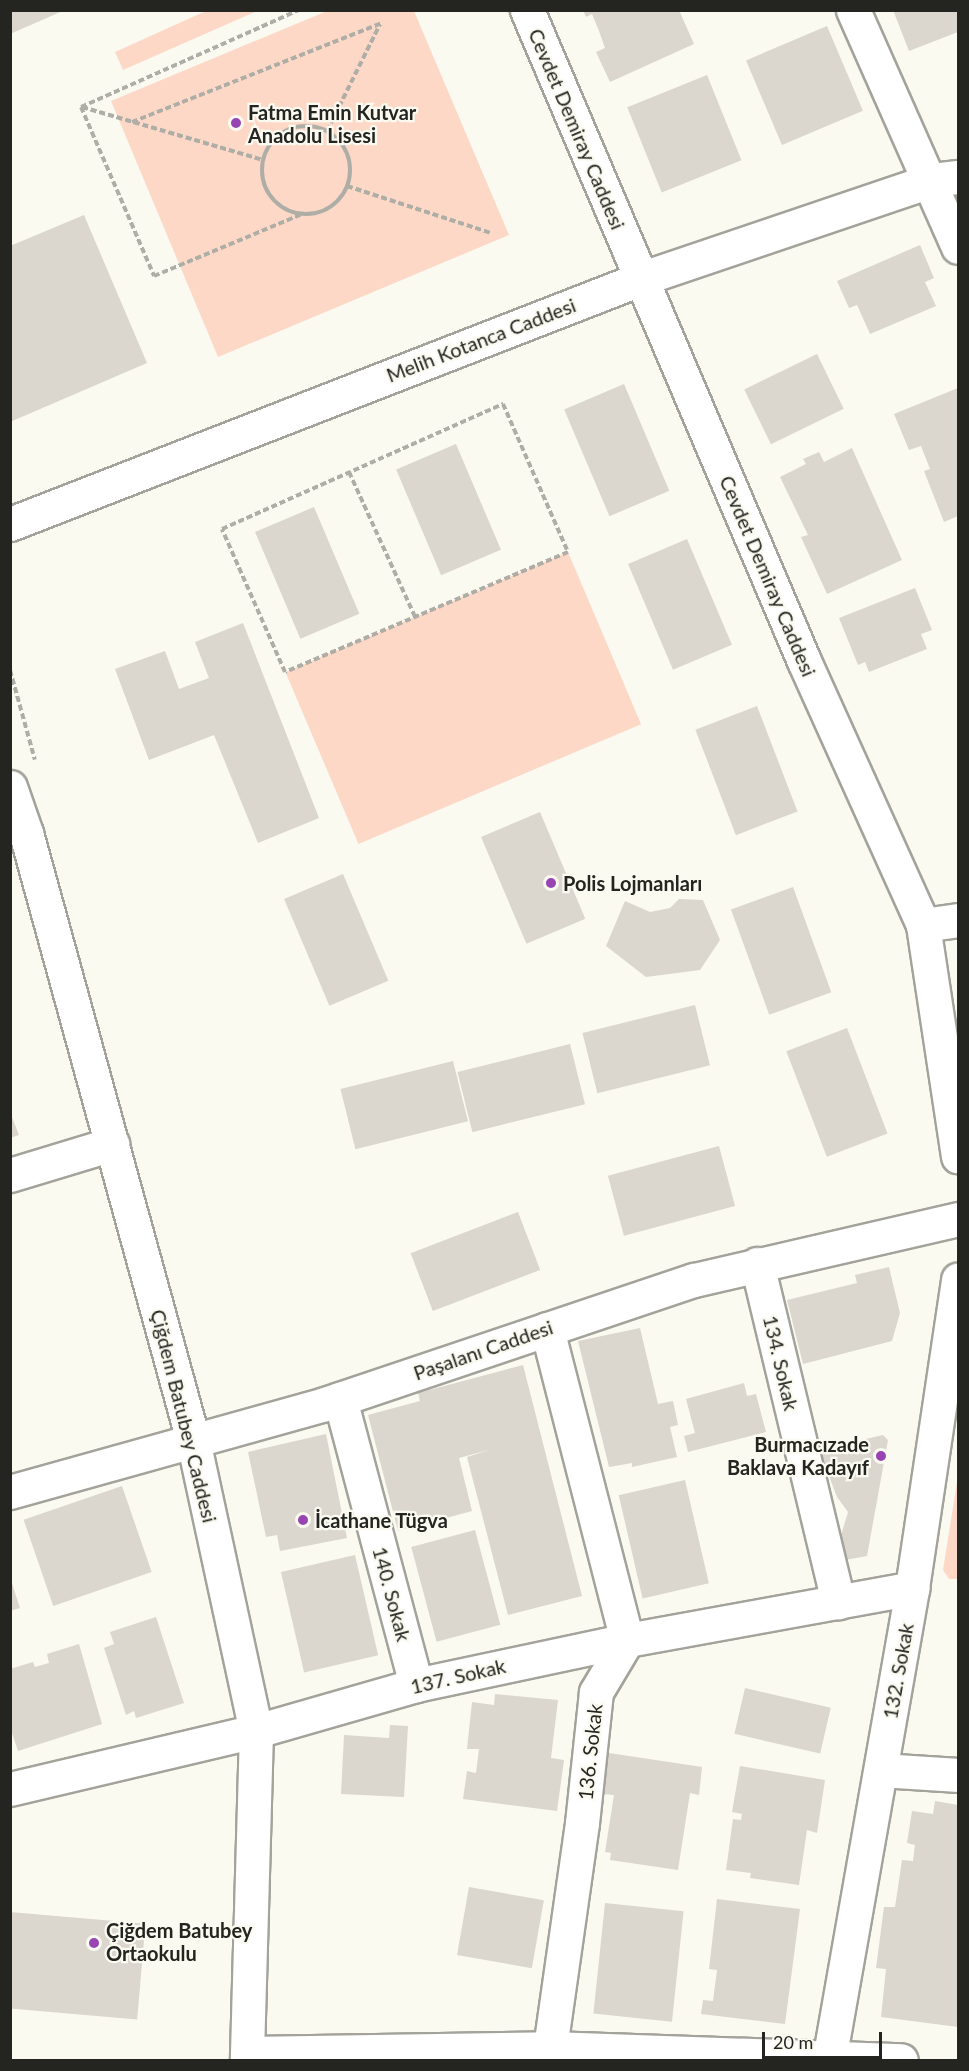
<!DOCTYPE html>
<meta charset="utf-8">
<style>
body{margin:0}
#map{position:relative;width:969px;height:2071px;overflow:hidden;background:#fafaf1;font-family:Lato,sans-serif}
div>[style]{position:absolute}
.green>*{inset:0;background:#fdd8c7;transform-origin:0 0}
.building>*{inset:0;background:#dbd6ce;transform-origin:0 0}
.path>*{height:4px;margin-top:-2px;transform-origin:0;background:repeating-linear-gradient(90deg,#aeaea7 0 6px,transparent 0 9px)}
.path>.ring{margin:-2px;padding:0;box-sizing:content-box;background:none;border:4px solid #aeaea7;border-radius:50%}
.roads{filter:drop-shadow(2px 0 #a3a39b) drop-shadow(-2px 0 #a3a39b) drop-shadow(0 2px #a3a39b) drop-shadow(0 -2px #a3a39b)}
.minor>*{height:33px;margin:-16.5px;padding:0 16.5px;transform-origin:16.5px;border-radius:16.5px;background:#fff}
.secondary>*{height:33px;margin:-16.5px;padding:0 16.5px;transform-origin:16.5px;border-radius:16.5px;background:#fff}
.dots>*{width:16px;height:16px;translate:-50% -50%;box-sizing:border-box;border:3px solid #fafaf1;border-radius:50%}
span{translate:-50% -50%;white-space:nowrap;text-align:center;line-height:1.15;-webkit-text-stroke:4.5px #fafaf1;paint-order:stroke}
.poi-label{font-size:20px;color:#242421;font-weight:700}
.left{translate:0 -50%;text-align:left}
.right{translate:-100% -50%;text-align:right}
.street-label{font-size:20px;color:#242421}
.frame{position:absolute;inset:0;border:12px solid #242421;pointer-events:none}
.scale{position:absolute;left:762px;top:2032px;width:120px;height:27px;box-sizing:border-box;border:3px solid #242421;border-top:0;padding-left:8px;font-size:18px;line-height:21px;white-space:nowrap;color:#242421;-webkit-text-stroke:4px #fafaf1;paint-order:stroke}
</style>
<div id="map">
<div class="green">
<i style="clip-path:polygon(208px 10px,257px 11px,123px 70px,115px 52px)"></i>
<i style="clip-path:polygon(327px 11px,414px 11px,509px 235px,218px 357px,111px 101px)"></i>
<i style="left:568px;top:552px;width:187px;height:307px;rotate:67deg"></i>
<i style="clip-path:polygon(958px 1476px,958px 1579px,949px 1579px,943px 1570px)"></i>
</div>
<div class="building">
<i style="clip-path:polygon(10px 10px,65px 10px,10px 34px)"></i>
<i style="clip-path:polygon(583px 10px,679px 10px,694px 44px,610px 82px,596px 52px,605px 48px,599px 31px,592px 14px,586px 17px)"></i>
<i style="clip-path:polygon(893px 10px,958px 10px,958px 32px,909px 51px)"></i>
<i style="left:827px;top:26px;width:92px;height:88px;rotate:67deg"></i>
<i style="left:707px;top:75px;width:92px;height:86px;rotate:68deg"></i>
<i style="clip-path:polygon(84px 215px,147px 363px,10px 422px,10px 246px)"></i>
<i style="clip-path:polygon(920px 245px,934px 278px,925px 282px,936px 306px,870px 334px,857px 305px,849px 308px,837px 281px)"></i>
<i style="left:817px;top:354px;width:61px;height:81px;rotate:64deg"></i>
<i style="left:624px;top:384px;width:116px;height:65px;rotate:67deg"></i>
<i style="clip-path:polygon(958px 388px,958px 516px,944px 522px,924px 471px,930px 469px,921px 446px,909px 450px,894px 414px)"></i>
<i style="left:456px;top:444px;width:115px;height:65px;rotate:67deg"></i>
<i style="clip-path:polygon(852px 448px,902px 560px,827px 594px,801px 537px,808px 535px,780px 477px,806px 464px,803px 459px,819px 452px,824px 462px)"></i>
<i style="left:314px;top:507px;width:116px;height:64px;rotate:67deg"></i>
<i style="left:687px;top:539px;width:115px;height:64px;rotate:67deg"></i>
<i style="clip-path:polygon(915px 588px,932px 630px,921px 634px,927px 649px,869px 672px,865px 662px,858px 665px,839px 618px)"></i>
<i style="clip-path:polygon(243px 623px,319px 818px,258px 843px,214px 735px,149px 760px,115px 669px,165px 651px,179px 689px,209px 678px,195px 642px)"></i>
<i style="left:757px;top:706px;width:113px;height:66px;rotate:69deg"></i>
<i style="left:540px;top:812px;width:116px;height:64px;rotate:67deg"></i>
<i style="left:343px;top:874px;width:116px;height:64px;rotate:67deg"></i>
<i style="left:793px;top:887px;width:112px;height:66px;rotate:70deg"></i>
<i style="clip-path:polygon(679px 899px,703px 900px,720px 940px,700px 970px,646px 977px,606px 946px,625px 901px,650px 912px,670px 908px)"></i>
<i style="left:695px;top:1005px;width:62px;height:116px;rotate:76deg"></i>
<i style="left:847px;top:1028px;width:113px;height:65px;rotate:69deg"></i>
<i style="left:570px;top:1044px;width:62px;height:116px;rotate:76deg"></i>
<i style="left:453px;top:1061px;width:62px;height:116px;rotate:76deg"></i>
<i style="clip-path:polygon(10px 1112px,19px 1135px,10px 1138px)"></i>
<i style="left:719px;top:1146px;width:62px;height:115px;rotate:75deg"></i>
<i style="left:518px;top:1212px;width:62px;height:115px;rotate:69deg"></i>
<i style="clip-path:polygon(889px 1267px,900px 1313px,892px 1341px,803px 1364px,787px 1300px,857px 1283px,855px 1275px)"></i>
<i style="clip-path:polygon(640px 1328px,658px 1404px,673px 1401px,678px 1425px,670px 1427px,677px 1457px,632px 1467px,632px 1463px,609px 1467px,578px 1341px)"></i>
<i style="clip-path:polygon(523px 1365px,582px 1596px,508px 1615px,467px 1457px,492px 1449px,459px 1458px,472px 1511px,398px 1531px,368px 1415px,420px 1401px,418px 1393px)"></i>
<i style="clip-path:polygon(744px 1383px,747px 1396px,756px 1394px,766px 1432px,688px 1452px,684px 1436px,695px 1433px,686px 1399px)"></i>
<i style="clip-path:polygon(326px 1434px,347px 1538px,280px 1551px,277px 1535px,266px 1537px,248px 1452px)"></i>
<i style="clip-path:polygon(883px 1435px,888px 1440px,867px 1556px,845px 1560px,839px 1542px,848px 1512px,837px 1497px,819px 1450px)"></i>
<i style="left:685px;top:1480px;width:106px;height:68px;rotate:77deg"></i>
<i style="left:122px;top:1486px;width:91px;height:104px;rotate:71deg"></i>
<i style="left:475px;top:1530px;width:98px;height:66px;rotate:75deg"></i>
<i style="left:355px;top:1555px;width:103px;height:76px;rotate:77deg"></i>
<i style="clip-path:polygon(10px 1577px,20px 1608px,10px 1611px)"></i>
<i style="clip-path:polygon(156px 1617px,184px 1703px,136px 1718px,134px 1711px,126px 1715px,104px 1648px,114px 1644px,110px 1632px)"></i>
<i style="clip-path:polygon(79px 1644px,102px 1724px,18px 1751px,10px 1727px,10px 1669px,33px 1662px,35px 1667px,49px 1663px,47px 1654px)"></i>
<i style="left:745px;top:1688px;width:88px;height:47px;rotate:13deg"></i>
<i style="clip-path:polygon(495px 1694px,558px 1700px,551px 1758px,564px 1760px,557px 1811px,463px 1799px,467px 1771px,476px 1773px,479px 1749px,467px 1749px,472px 1702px,494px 1705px)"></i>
<i style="clip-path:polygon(390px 1725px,408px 1726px,404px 1797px,341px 1794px,344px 1735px,389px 1738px)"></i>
<i style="clip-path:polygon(609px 1753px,702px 1767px,699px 1795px,690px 1793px,678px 1870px,610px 1860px,611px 1853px,605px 1852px,614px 1795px,603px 1794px)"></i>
<i style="clip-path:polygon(740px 1766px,825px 1780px,817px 1833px,807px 1830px,799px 1885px,750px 1878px,751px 1873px,726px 1870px,733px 1819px,741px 1820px,742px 1814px,732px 1812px)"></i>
<i style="clip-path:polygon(935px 1801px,958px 1805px,958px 2027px,881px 2017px,886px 1969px,876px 1968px,884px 1907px,895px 1907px,902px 1860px,913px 1861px,915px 1845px,907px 1843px,912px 1811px,933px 1814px)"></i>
<i style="left:469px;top:1887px;width:76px;height:69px;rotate:10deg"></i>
<i style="clip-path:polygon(717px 1899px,800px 1909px,785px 2024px,701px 2014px,703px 2000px,713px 2001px,717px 1970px,709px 1969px)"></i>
<i style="left:605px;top:1903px;width:79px;height:111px;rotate:6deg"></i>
<i style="left:10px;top:1912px;width:136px;height:96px;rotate:5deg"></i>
</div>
<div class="path">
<i style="left:81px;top:107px;width:184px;rotate:66.6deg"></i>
<i style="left:154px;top:276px;width:160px;rotate:-22.7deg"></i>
<i style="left:81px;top:107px;width:239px;rotate:-24deg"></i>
<i style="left:82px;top:107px;width:189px;rotate:16.3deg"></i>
<i style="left:132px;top:122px;width:267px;rotate:-21.6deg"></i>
<i class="ring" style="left:262px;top:126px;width:84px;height:84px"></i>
<i style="left:327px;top:131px;width:119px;rotate:-63.6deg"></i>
<i style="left:347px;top:186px;width:151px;rotate:18.1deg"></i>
<i style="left:503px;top:404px;width:162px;rotate:66.3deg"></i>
<i style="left:568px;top:552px;width:307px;rotate:157deg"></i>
<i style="left:285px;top:672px;width:156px;rotate:-113.8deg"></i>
<i style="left:222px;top:529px;width:308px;rotate:-24deg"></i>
<i style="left:349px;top:472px;width:159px;rotate:65.5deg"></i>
<i style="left:10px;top:670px;width:93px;rotate:74.5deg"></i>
</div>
<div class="roads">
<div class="minor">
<i style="left:527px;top:10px;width:707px;rotate:66.95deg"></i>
<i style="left:804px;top:661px;width:290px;rotate:65.7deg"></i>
<i style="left:923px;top:925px;width:234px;rotate:81.4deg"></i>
<i style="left:853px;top:10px;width:259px;rotate:66.1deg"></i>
<i style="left:10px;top:524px;width:676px;rotate:-21.25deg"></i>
<i style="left:640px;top:279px;width:308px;rotate:-18.7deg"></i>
<i style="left:932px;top:180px;width:26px;rotate:-7deg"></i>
<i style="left:923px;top:925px;width:35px;rotate:-8deg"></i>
<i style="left:10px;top:1175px;width:107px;rotate:-16.9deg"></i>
<i style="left:757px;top:1264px;width:348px;rotate:76.5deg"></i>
<i style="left:547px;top:1329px;width:321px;rotate:75.6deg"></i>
<i style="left:627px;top:1640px;width:61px;rotate:120.8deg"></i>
<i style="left:596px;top:1692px;width:132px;rotate:96.1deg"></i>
<i style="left:582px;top:1823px;width:227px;rotate:98.1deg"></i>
<i style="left:340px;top:1399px;width:296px;rotate:75.1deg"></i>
<i style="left:10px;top:1492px;width:327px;rotate:-15.6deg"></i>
<i style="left:325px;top:1404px;width:389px;rotate:-18.6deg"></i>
<i style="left:694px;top:1280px;width:271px;rotate:-13deg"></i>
<i style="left:881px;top:1770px;width:77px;rotate:3.7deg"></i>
<i style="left:10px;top:1789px;width:253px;rotate:-13.3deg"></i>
<i style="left:256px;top:1731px;width:166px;rotate:-16deg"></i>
<i style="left:416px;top:1685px;width:216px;rotate:-12deg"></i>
<i style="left:627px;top:1640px;width:290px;rotate:-10.3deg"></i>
<i style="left:247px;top:2053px;width:303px;rotate:-0.9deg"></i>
<i style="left:550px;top:2048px;width:351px;rotate:2deg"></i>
<i style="left:829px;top:2060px;width:479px;rotate:-80deg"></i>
<i style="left:912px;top:1588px;width:312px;rotate:-81.5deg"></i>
</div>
<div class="secondary">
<i style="left:10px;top:787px;width:49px;rotate:70.8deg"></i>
<i style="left:26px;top:833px;width:630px;rotate:74.62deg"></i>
<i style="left:193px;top:1440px;width:298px;rotate:77.8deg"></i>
<i style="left:256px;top:1731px;width:329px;rotate:91.6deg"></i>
</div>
</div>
<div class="dots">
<i style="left:236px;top:123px;background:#9844b3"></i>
<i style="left:551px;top:883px;background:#9844b3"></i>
<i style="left:881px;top:1456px;background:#9844b3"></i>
<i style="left:303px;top:1520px;background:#9844b3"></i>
<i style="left:94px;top:1943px;background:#9844b3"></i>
</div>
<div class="poi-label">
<span class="left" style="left:248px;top:124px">Fatma Emin Kutvar<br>Anadolu Lisesi</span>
<span class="left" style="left:563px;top:883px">Polis Lojmanları</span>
<span class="right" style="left:869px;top:1456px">Burmacızade<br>Baklava Kadayıf</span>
<span class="left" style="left:315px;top:1520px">İcathane Tügva</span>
<span class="left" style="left:106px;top:1942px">Çiğdem Batubey<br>Ortaokulu</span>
</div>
<div class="street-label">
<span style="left:577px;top:129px;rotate:67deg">Cevdet Demiray Caddesi</span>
<span style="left:481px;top:340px;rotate:-21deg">Melih Kotanca Caddesi</span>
<span style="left:768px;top:576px;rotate:67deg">Cevdet Demiray Caddesi</span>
<span style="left:483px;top:1350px;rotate:-19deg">Paşalanı Caddesi</span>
<span style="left:781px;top:1363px;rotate:77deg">134. Sokak</span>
<span style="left:184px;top:1416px;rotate:76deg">Çiğdem Batubey Caddesi</span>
<span style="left:392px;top:1594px;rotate:75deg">140. Sokak</span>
<span style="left:898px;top:1671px;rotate:-80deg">132. Sokak</span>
<span style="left:458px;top:1676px;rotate:-13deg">137. Sokak</span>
<span style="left:590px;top:1752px;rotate:-84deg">136. Sokak</span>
</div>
<div class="frame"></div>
<div class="scale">20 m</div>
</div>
